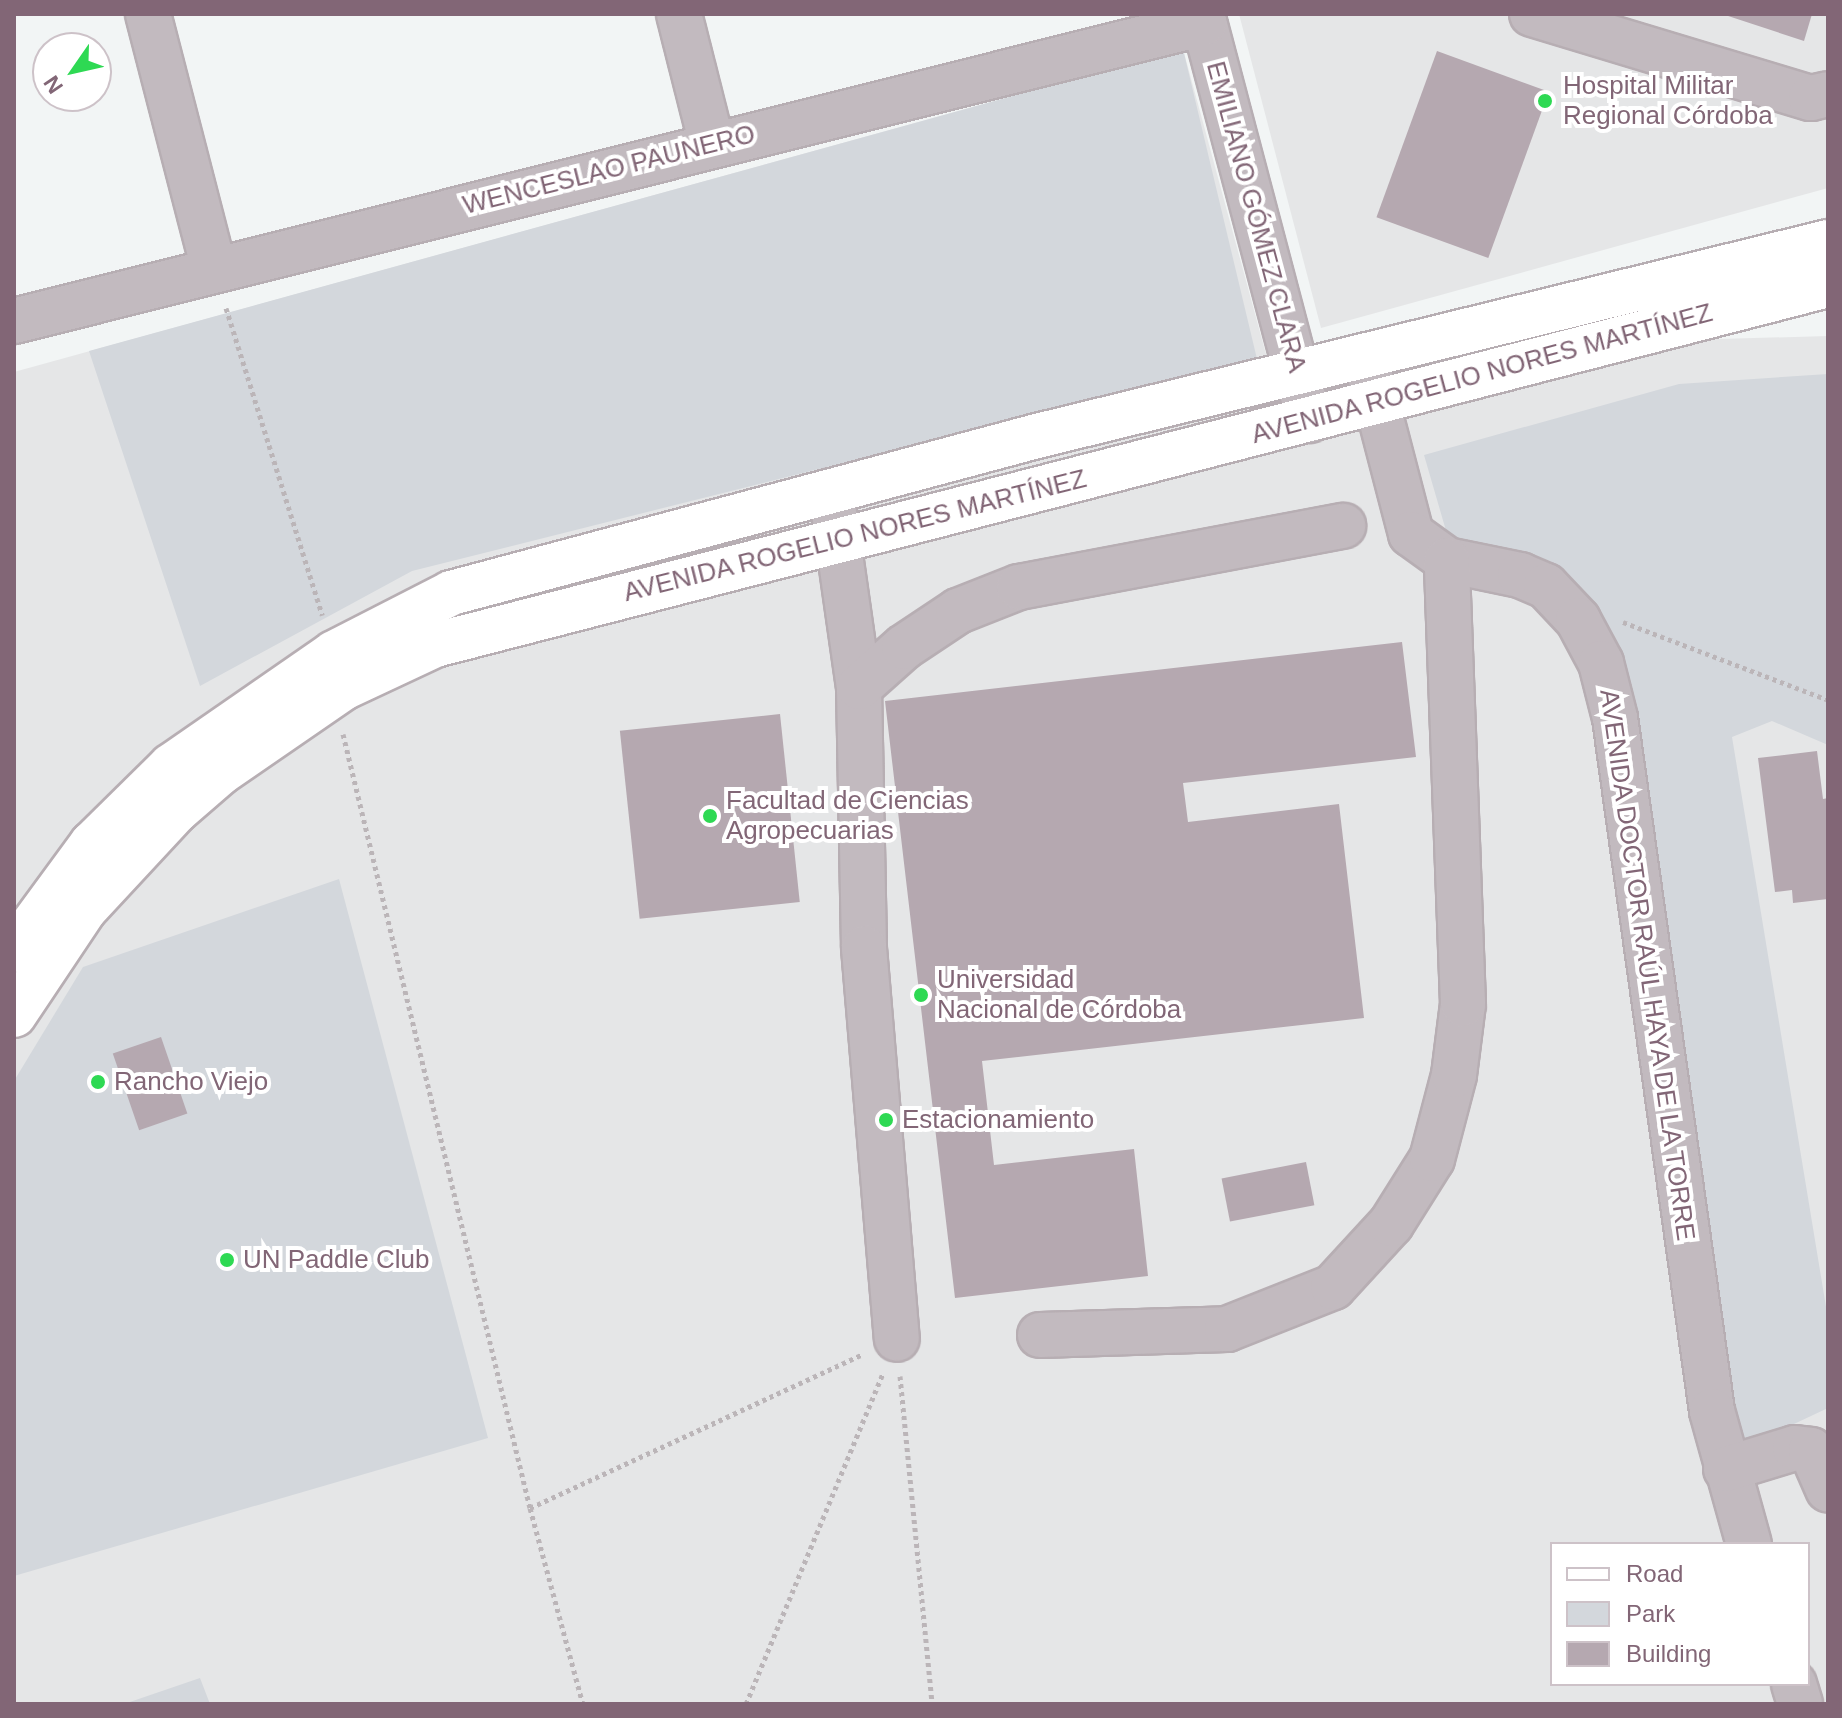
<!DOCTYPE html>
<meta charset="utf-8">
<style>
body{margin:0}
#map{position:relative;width:1842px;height:1718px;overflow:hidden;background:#f2f5f5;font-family:Arial,sans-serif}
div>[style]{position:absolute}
.built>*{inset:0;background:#e5e6e7}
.green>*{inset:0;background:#d3d7dc}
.building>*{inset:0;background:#b5a8b0;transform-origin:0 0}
.path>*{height:5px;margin-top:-2.5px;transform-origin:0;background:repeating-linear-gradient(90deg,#bbb5b8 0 4px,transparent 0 8px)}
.roads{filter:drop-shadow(2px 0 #b7aeb3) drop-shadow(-2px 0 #b7aeb3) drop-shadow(0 2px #b7aeb3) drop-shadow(0 -2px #b7aeb3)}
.minor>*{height:44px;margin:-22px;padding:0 22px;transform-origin:22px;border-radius:22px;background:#c2babf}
.major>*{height:44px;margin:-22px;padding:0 22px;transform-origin:22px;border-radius:22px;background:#fff}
.dots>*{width:22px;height:22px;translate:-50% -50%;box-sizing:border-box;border:4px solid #fff;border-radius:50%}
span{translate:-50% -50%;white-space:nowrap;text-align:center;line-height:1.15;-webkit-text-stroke:8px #fff;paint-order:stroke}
.poi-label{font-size:26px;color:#826676}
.left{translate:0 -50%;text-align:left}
.street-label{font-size:26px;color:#826676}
.frame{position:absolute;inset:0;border:16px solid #826676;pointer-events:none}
.legend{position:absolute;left:1550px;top:1542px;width:260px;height:144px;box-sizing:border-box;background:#fff;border:2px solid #cdc2c8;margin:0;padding:10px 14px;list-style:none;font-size:24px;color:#826676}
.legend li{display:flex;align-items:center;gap:16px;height:40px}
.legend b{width:40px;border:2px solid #cdc2c8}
.north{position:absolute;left:32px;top:32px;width:80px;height:80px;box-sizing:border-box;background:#fff;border:2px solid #cdc2c8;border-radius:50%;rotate:236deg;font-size:22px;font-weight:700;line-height:32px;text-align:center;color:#826676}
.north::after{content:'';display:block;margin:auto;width:28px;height:36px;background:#2ed953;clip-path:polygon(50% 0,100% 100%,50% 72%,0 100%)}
</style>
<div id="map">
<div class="built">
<i style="clip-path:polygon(1239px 14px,1828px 14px,1828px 188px,1321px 328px)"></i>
<i style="clip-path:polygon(evenodd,1183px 49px,1291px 446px,1683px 340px,1828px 336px,1828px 1704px,14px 1704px,14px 372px,1183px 49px,1552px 1544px,1808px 1544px,1808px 1684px,1552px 1684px,1552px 1544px)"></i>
</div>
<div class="green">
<i style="clip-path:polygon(1183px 49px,1257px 359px,412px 571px,200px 686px,89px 351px)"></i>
<i style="clip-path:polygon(1828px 374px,1828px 745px,1772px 721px,1732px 737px,1828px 1319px,1828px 1408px,1743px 1448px,1680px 1098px,1617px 665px,1449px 541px,1424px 455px,1679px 384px)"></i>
<i style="clip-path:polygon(339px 879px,488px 1438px,14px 1576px,14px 1081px,83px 967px)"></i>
<i style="clip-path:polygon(200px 1678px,210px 1704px,124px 1704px)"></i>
</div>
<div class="building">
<i style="clip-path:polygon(1722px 14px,1812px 14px,1804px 41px)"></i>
<i style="left:1437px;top:51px;width:119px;height:177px;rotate:20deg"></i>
<i style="clip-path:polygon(1402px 642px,1416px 757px,1183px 783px,1188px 822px,1339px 804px,1364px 1018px,982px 1061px,994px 1165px,1134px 1149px,1148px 1276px,955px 1298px,885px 701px)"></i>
<i style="left:780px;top:714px;width:189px;height:161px;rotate:84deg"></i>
<i style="clip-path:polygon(1817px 751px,1823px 799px,1828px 798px,1828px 899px,1793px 903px,1792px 890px,1775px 892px,1758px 758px)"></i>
<i style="left:161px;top:1037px;width:81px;height:51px;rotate:71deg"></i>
<i style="left:1306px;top:1162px;width:44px;height:86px;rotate:79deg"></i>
</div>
<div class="path">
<i style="left:226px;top:308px;width:322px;rotate:72.6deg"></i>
<i style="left:1623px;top:622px;width:219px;rotate:20.8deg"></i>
<i style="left:343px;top:734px;width:796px;rotate:76.42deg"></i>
<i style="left:530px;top:1508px;width:203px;rotate:74.9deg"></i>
<i style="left:900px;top:1376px;width:330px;rotate:84.4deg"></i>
<i style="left:530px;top:1508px;width:367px;rotate:-24.8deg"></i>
<i style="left:746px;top:1704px;width:358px;rotate:-67.5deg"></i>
</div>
<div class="roads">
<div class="minor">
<i style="left:148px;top:14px;width:264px;rotate:75.5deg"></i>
<i style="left:679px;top:14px;width:134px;rotate:75.8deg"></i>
<i style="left:1202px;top:14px;width:420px;rotate:75.2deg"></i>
<i style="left:1532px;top:14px;width:291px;rotate:16.8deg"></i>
<i style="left:1811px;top:98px;width:17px;rotate:-13deg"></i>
<i style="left:14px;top:321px;width:1227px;rotate:-14.06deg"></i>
<i style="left:1365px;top:357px;width:183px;rotate:75.4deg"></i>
<i style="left:1411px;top:534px;width:44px;rotate:35.8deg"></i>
<i style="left:1447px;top:560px;width:75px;rotate:11.6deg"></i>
<i style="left:1520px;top:575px;width:28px;rotate:23deg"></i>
<i style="left:1546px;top:586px;width:47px;rotate:46.7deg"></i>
<i style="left:1578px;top:620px;width:49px;rotate:61.9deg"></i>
<i style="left:1601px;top:663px;width:57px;rotate:75.7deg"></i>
<i style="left:1615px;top:718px;width:700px;rotate:82.03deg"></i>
<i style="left:1712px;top:1411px;width:138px;rotate:74.5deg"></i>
<i style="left:831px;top:491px;width:198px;rotate:81.9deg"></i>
<i style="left:859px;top:687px;width:261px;rotate:88.9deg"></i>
<i style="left:864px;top:948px;width:392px;rotate:85.2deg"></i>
<i style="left:859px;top:687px;width:60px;rotate:-41.6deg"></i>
<i style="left:904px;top:647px;width:65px;rotate:-33.7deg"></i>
<i style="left:958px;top:611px;width:66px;rotate:-21.5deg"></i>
<i style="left:1019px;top:587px;width:330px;rotate:-10.7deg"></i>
<i style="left:1040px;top:1335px;width:187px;rotate:-1.8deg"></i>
<i style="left:1227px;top:1329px;width:114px;rotate:-21.6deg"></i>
<i style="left:1333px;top:1287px;width:86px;rotate:-47.4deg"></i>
<i style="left:1391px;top:1224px;width:77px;rotate:-57.8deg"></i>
<i style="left:1432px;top:1159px;width:87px;rotate:-75.3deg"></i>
<i style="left:1454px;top:1075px;width:72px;rotate:-82.8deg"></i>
<i style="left:1463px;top:1004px;width:444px;rotate:-92.1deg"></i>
<i style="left:1726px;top:1469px;width:72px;rotate:-16.9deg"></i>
<i style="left:1795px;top:1448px;width:16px;rotate:7deg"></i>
<i style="left:1811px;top:1450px;width:43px;rotate:66.4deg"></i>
<i style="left:1794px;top:1684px;width:21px;rotate:73deg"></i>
</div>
<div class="major">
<i style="left:14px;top:950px;width:132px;rotate:-53.7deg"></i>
<i style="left:92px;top:844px;width:111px;rotate:-44.6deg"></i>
<i style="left:171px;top:766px;width:198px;rotate:-34.7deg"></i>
<i style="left:334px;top:653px;width:131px;rotate:-27.1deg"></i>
<i style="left:451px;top:593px;width:607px;rotate:-15deg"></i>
<i style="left:1037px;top:436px;width:814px;rotate:-13.78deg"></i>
<i style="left:14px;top:1015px;width:128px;rotate:-56.2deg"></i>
<i style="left:85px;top:909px;width:134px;rotate:-47.1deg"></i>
<i style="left:176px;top:811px;width:58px;rotate:-40.8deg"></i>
<i style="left:220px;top:773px;width:150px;rotate:-34.6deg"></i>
<i style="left:343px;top:688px;width:102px;rotate:-25.1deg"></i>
<i style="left:435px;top:645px;width:1439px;rotate:-14.49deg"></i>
</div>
</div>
<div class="dots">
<i style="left:1545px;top:101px;background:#2ed953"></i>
<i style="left:710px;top:816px;background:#2ed953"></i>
<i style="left:921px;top:995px;background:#2ed953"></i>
<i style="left:98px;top:1082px;background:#2ed953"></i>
<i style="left:886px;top:1120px;background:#2ed953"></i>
<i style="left:227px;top:1260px;background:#2ed953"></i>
</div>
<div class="poi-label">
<span class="left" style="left:1563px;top:101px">Hospital Militar<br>Regional Córdoba</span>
<span class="left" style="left:726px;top:816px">Facultad de Ciencias<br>Agropecuarias</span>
<span class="left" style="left:937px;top:995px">Universidad<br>Nacional de Córdoba</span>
<span class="left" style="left:114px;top:1082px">Rancho Viejo</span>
<span class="left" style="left:902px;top:1120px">Estacionamiento</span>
<span class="left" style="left:243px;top:1260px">UN Paddle Club</span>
</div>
<div class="street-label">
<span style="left:609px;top:170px;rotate:-14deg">WENCESLAO PAUNERO</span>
<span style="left:1256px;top:217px;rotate:75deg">EMILIANO GÓMEZ CLARA</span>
<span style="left:1482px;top:374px;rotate:-15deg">AVENIDA ROGELIO NORES MARTÍNEZ</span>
<span style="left:855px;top:536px;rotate:-14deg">AVENIDA ROGELIO NORES MARTÍNEZ</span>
<span style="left:1647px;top:965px;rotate:82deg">AVENIDA DOCTOR RAÚL HAYA DE LA TORRE</span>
</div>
<div class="frame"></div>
<ul class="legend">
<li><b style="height:10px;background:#fff"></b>Road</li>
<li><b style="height:22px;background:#d3d7dc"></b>Park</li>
<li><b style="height:22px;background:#b5a8b0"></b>Building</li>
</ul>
<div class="north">N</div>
</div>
